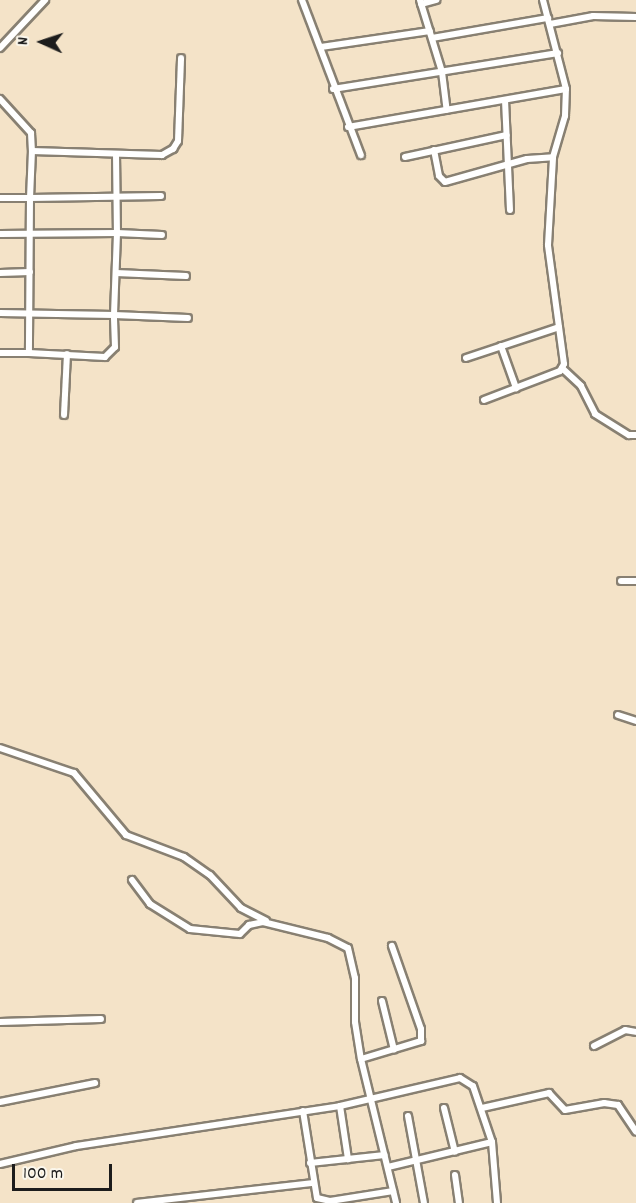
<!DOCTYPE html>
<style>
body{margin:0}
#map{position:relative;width:636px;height:1203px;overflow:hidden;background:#f4e3c8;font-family:Dekko,sans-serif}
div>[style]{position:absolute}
.roads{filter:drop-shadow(2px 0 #888072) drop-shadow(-2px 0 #888072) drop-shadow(0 2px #888072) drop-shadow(0 -2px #888072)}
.minor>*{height:6px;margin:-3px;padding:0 3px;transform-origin:3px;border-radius:3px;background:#fff}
span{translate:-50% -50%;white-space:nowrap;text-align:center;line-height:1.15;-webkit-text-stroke:4.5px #fbf7ec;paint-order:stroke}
.north{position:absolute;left:12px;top:12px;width:60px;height:60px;-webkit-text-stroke:4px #fbf7ec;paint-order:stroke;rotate:273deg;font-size:16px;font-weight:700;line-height:24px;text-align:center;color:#1c1c1c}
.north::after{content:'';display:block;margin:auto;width:21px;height:27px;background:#1c1c1c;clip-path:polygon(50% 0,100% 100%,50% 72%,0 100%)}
.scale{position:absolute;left:12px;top:1164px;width:100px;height:27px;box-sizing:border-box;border:3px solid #1c1c1c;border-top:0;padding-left:8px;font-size:18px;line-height:21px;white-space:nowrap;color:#1c1c1c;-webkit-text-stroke:4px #fbf7ec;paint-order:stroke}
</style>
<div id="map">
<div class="roads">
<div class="minor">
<i style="left:302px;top:0;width:166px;rotate:69.2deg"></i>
<i style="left:420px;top:0;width:75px;rotate:73deg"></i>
<i style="left:442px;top:72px;width:38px;rotate:83deg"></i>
<i style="left:421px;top:4px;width:16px;rotate:-15deg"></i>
<i style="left:550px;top:24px;width:44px;rotate:-10.5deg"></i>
<i style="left:593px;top:16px;width:43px;rotate:1.3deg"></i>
<i style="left:432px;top:38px;width:118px;rotate:-9.8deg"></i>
<i style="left:321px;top:47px;width:110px;rotate:-8.4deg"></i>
<i style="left:0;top:48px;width:66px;rotate:-46.8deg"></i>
<i style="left:333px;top:89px;width:228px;rotate:-9.1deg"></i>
<i style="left:0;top:99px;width:46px;rotate:47.6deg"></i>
<i style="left:31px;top:133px;width:18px;rotate:87deg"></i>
<i style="left:505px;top:100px;width:110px;rotate:87.4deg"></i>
<i style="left:348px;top:127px;width:221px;rotate:-9.9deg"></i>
<i style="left:434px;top:150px;width:26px;rotate:79deg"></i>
<i style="left:439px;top:176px;width:8px;rotate:45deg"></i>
<i style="left:445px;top:182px;width:85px;rotate:-15.7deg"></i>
<i style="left:527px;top:159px;width:26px;rotate:-4deg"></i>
<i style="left:116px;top:154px;width:79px;rotate:89.3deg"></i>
<i style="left:117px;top:233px;width:45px;rotate:2.5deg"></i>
<i style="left:405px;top:157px;width:104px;rotate:-12.2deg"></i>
<i style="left:161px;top:196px;width:131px;rotate:179.1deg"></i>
<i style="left:30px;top:198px;width:47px;rotate:-87.6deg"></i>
<i style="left:32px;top:151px;width:130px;rotate:1.8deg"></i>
<i style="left:162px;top:155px;width:13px;rotate:-29deg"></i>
<i style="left:173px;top:149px;width:9px;rotate:-58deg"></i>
<i style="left:178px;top:141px;width:83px;rotate:-87.9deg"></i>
<i style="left:0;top:198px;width:30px"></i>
<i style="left:30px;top:198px;width:155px;rotate:90.4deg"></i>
<i style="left:29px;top:353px;width:29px;rotate:180deg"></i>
<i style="left:0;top:234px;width:117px;rotate:-0.5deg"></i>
<i style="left:117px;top:233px;width:82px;rotate:92.1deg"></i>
<i style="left:114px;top:315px;width:114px;rotate:-179deg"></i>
<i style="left:0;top:273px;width:30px;rotate:-2deg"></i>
<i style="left:116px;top:273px;width:70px;rotate:2.5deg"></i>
<i style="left:501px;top:346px;width:45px;rotate:70.3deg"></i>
<i style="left:29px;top:353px;width:76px;rotate:3deg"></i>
<i style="left:105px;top:357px;width:14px;rotate:-45deg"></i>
<i style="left:115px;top:347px;width:32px;rotate:-92deg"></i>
<i style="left:114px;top:315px;width:74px;rotate:2.3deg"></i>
<i style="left:466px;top:358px;width:98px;rotate:-18.4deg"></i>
<i style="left:562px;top:368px;width:26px;rotate:43deg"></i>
<i style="left:581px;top:386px;width:31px;rotate:63deg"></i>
<i style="left:595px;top:414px;width:40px;rotate:32deg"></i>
<i style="left:629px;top:435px;width:7px"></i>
<i style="left:484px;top:400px;width:81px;rotate:-20.9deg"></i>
<i style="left:560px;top:371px;width:8px;rotate:-60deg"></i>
<i style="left:564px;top:364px;width:120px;rotate:-97.7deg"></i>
<i style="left:548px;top:245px;width:88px;rotate:-86.7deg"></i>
<i style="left:553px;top:157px;width:43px;rotate:-73.7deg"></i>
<i style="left:565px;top:116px;width:27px;rotate:-88deg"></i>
<i style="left:566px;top:89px;width:92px;rotate:-104.5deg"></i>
<i style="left:64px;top:415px;width:61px;rotate:-87.2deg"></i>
<i style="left:621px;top:581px;width:15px"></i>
<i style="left:618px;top:715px;width:19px;rotate:18deg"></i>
<i style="left:0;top:748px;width:78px;rotate:18.7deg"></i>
<i style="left:74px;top:773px;width:81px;rotate:50deg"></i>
<i style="left:126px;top:835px;width:62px;rotate:20.8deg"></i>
<i style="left:184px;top:857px;width:32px;rotate:35deg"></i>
<i style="left:210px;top:875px;width:45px;rotate:46.8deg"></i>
<i style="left:241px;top:908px;width:28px;rotate:27deg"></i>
<i style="left:132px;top:880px;width:30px;rotate:53deg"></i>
<i style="left:150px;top:904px;width:47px;rotate:32deg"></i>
<i style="left:190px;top:929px;width:50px;rotate:5.7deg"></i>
<i style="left:240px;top:934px;width:13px;rotate:-45deg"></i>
<i style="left:249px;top:925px;width:14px;rotate:-12deg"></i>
<i style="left:263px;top:922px;width:67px;rotate:13.8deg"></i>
<i style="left:328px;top:938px;width:22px;rotate:27deg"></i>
<i style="left:348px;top:948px;width:31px;rotate:77deg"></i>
<i style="left:355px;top:978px;width:44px;rotate:90deg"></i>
<i style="left:355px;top:1022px;width:37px;rotate:81deg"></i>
<i style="left:361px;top:1059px;width:148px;rotate:76.3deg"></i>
<i style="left:382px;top:1001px;width:50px;rotate:76.2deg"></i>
<i style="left:0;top:1022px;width:101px;rotate:-1.7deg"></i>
<i style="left:594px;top:1046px;width:35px;rotate:-27deg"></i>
<i style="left:625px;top:1030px;width:11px;rotate:10deg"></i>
<i style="left:361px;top:1059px;width:63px;rotate:-16.7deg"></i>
<i style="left:421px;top:1041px;width:12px;rotate:-90deg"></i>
<i style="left:421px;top:1029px;width:88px;rotate:-109.3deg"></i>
<i style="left:0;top:1102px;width:97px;rotate:-11.3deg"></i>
<i style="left:340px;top:1106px;width:54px;rotate:81.4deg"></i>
<i style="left:444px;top:1108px;width:45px;rotate:76deg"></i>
<i style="left:482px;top:1108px;width:69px;rotate:-12.6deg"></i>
<i style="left:549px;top:1093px;width:23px;rotate:47deg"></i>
<i style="left:565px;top:1110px;width:40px;rotate:-10deg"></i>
<i style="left:604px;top:1103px;width:14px;rotate:8deg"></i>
<i style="left:618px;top:1105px;width:32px;rotate:56deg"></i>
<i style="left:303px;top:1111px;width:88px;rotate:80.9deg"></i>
<i style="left:317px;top:1198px;width:13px;rotate:13deg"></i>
<i style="left:330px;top:1201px;width:64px;rotate:-9deg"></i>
<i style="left:408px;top:1116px;width:88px;rotate:79.6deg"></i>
<i style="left:310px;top:1163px;width:75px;rotate:-6.1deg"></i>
<i style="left:0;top:1164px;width:78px;rotate:-13.3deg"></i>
<i style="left:76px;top:1146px;width:267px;rotate:-8.6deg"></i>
<i style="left:340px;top:1106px;width:123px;rotate:-13.1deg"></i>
<i style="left:460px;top:1078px;width:15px;rotate:32deg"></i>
<i style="left:473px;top:1086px;width:59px;rotate:71.3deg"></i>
<i style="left:492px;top:1142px;width:61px;rotate:85.3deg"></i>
<i style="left:388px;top:1167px;width:107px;rotate:-13.5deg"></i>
<i style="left:455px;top:1175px;width:28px;rotate:82deg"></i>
<i style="left:137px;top:1203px;width:177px;rotate:-6.5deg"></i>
</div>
</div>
<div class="north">N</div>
<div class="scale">100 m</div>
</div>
